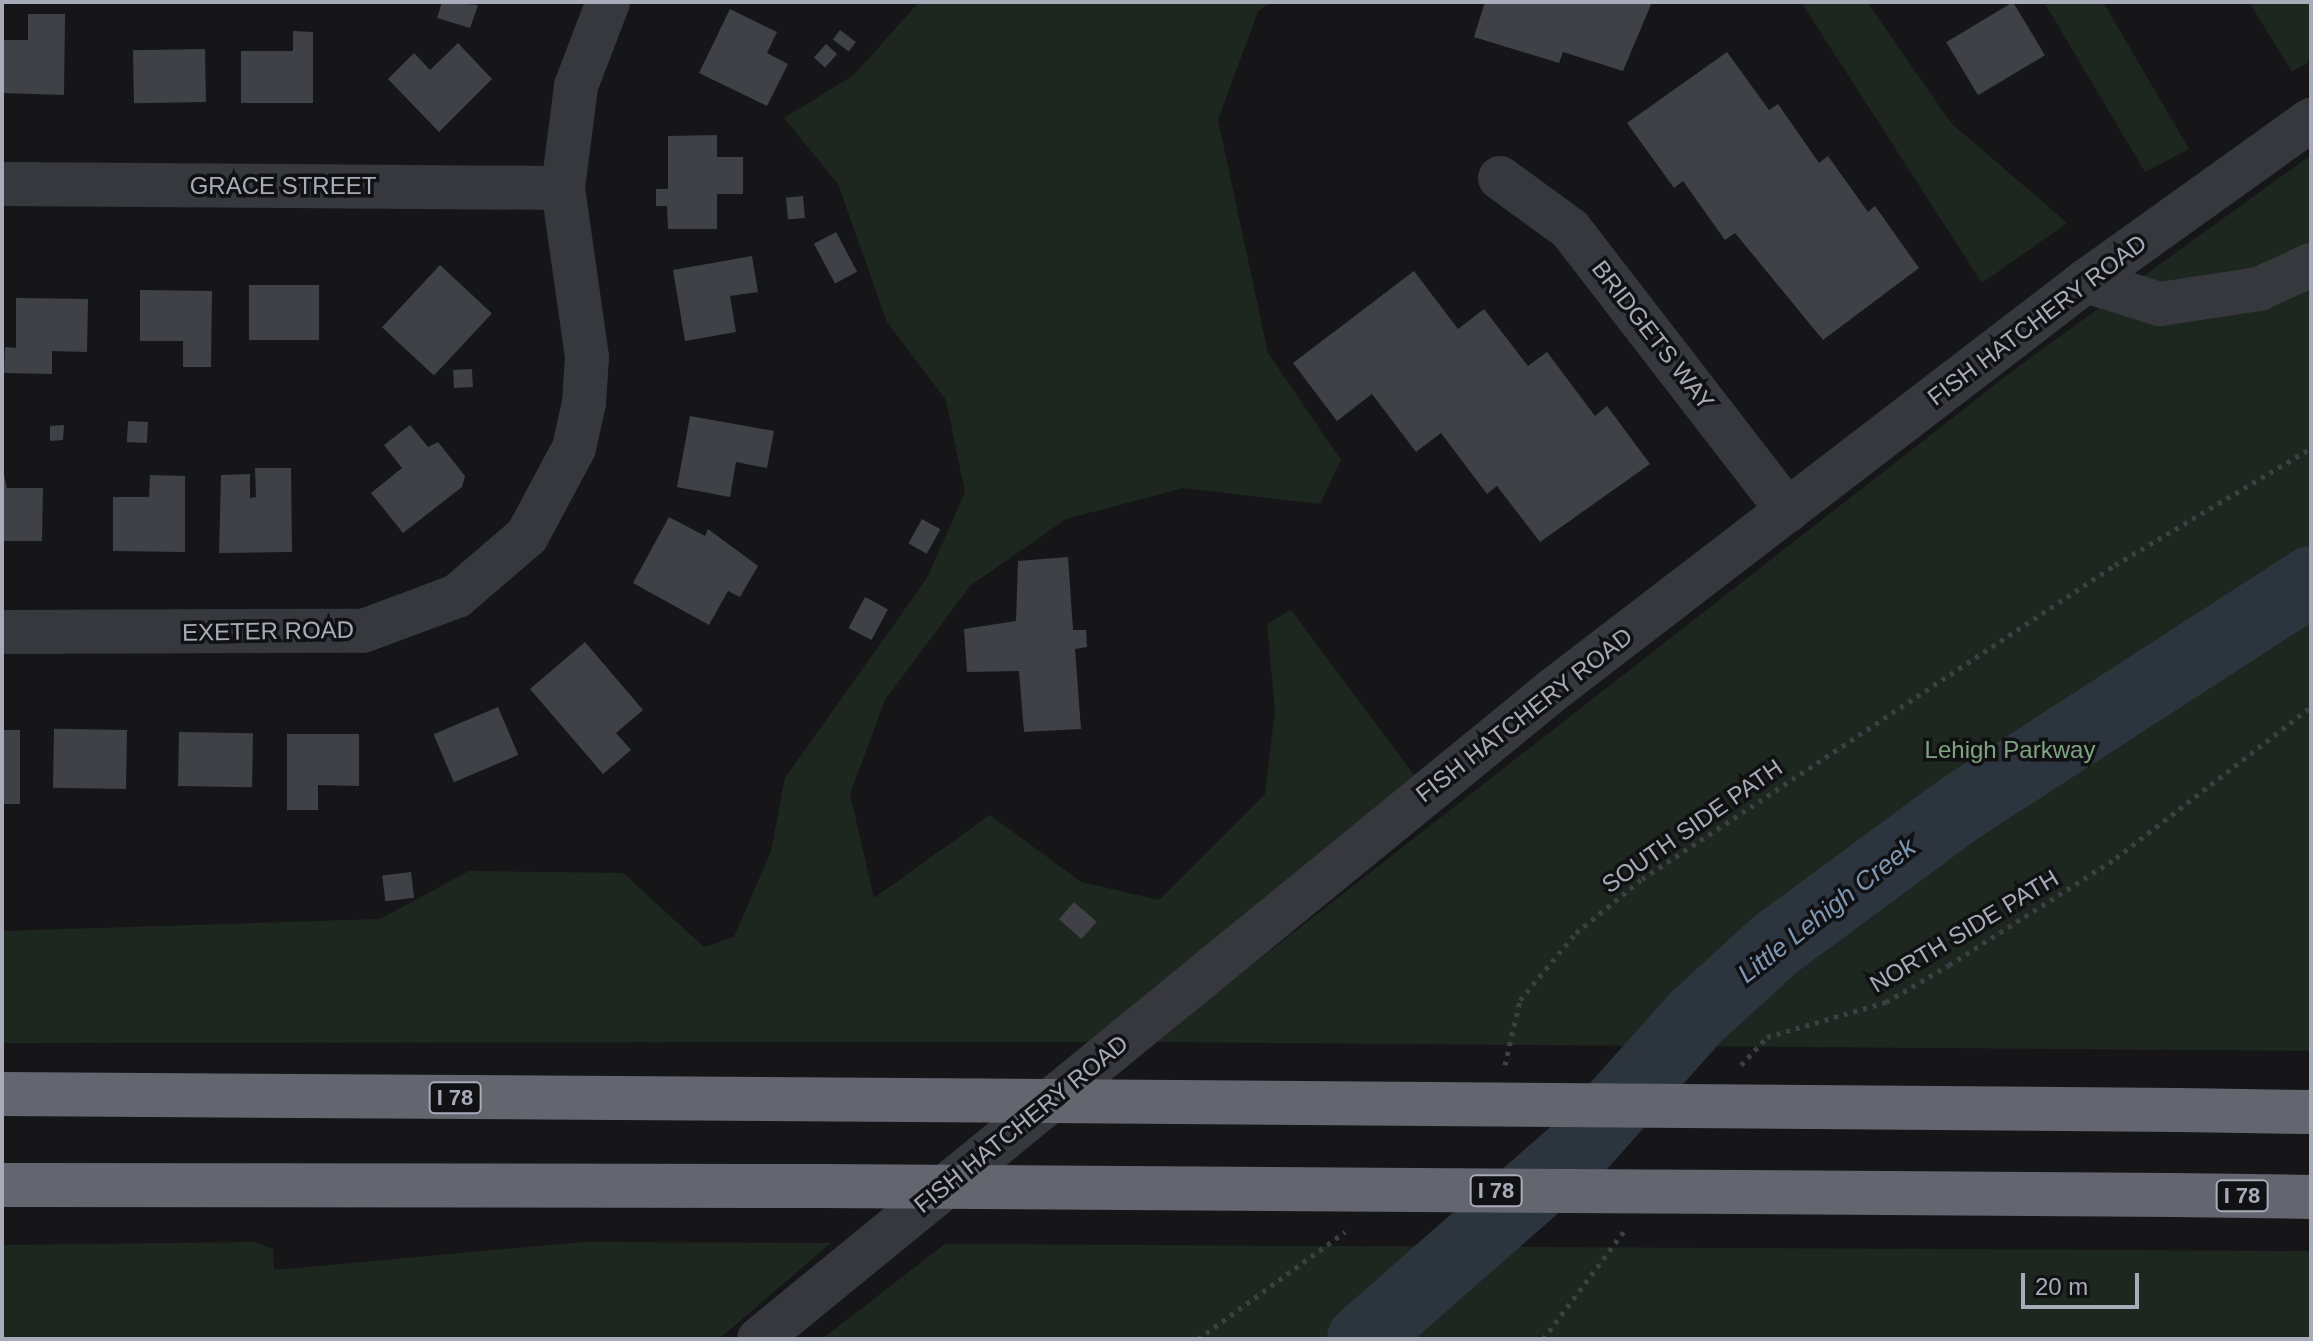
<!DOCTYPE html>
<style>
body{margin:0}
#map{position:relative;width:2313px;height:1341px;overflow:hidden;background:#161618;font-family:Helvetica,sans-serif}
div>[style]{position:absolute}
.green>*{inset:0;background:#1e271f}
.river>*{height:70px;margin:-35px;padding:0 35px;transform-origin:35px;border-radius:35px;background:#2c353d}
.building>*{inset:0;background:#404146;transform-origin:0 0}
.path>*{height:5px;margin-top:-2.5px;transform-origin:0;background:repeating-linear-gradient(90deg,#3d3f45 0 4px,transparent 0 10px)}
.minor>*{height:44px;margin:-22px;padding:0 22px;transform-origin:22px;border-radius:22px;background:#37383e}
.highway>*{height:44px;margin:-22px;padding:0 22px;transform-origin:22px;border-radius:22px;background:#63666f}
.highway-bridge>*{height:44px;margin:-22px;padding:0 22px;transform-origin:22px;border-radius:22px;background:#63666f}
span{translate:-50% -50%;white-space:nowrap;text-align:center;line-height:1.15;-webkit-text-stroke:7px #111113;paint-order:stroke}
.shield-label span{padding:2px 6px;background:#111113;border:2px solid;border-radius:6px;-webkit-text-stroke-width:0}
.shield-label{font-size:22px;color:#a8acb9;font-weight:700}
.street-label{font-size:24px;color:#a8acb9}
.park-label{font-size:24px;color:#7ea582}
.water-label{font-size:26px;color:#7d99b6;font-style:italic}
.frame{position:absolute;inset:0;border:4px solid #a8acb9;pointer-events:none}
.scale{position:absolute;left:2021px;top:1273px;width:118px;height:36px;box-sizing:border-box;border:4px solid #a8acb9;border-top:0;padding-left:10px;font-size:24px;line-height:28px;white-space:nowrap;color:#a8acb9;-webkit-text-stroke:6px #111113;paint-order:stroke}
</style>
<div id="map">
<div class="green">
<i style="clip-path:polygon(919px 2px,1272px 2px,1258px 11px,1218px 120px,1268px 353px,1341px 460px,1320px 504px,1183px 488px,1066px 519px,970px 586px,885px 700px,850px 794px,874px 898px,990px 815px,1081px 882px,1159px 900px,1265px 794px,1275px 710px,1267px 624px,1291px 610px,1414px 775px,1092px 1042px,2px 1043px,2px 931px,380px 919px,469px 871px,623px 873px,704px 947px,734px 937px,771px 851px,785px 778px,927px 578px,965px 492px,946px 400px,887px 322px,838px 184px,784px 118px,854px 75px)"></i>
<i style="clip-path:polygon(1801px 2px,1867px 2px,1951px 123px,2067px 223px,1982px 283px)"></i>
<i style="clip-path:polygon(2044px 2px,2103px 2px,2189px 149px,2145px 172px)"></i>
<i style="clip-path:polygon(2249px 2px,2311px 2px,2311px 61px,2292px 72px)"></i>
<i style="clip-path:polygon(2311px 155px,2311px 1051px,1153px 1042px,2019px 366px)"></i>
<i style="clip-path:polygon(254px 1242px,273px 1249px,274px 1270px,583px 1242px,831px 1243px,719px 1339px,2px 1339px,2px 1245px)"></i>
<i style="clip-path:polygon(945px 1244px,2311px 1251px,2311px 1339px,822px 1339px)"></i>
</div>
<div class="river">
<i style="left:1362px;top:1339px;width:288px;rotate:-41.3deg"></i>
<i style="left:1578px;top:1149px;width:177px;rotate:-48.2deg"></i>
<i style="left:1696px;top:1017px;width:108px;rotate:-42.4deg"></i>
<i style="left:1776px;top:944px;width:231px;rotate:-36.4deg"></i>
<i style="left:1962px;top:807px;width:416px;rotate:-32.9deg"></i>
</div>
<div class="building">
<i style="clip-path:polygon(442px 2px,478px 5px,470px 28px,437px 18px)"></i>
<i style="clip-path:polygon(1485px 2px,1652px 2px,1623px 71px,1563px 52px,1559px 63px,1474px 37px)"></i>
<i style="left:2013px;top:2px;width:62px;height:78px;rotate:59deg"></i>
<i style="clip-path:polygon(730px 9px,777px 32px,767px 53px,788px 64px,767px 106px,699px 73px)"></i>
<i style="clip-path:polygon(28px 14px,65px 14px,64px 95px,2px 93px,2px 40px,28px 40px)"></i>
<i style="left:840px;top:30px;width:20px;height:12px;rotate:37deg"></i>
<i style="clip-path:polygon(293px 31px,313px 32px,313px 103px,241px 103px,241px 51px,293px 51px)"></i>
<i style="clip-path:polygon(458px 43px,492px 79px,439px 132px,388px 79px,414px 53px,430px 70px)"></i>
<i style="left:826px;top:44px;width:15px;height:18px;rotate:42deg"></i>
<i style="left:205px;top:49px;width:53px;height:72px;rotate:89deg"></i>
<i style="clip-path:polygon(1727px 52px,1769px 110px,1778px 104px,1819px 163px,1828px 156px,1868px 212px,1875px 206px,1919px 268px,1823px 340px,1735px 233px,1725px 240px,1683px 181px,1674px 188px,1627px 123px)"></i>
<i style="clip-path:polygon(717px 135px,717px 157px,743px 157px,743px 194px,717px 194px,717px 229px,668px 229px,667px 206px,656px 206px,656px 189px,668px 189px,668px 136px)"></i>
<i style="left:803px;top:196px;width:22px;height:17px;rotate:85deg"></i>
<i style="left:836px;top:232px;width:45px;height:25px;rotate:62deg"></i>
<i style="clip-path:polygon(752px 256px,758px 292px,730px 296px,736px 332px,685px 341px,673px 270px)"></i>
<i style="left:440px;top:265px;width:71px;height:85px;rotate:43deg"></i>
<i style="clip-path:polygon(1414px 271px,1458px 329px,1484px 309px,1528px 366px,1547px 352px,1595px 416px,1607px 406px,1650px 464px,1540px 542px,1497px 486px,1487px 494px,1441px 433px,1416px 452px,1372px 394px,1337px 421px,1293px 363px)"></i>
<i style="left:249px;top:285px;width:70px;height:55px"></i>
<i style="clip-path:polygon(140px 290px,212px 291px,211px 367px,183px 367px,183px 341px,140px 341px)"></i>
<i style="clip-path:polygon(16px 298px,88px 299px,87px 352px,52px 351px,52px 374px,4px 373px,5px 347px,16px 348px)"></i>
<i style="left:472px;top:369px;width:18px;height:19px;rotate:87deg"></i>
<i style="clip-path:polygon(690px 416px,774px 431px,767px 468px,736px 462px,730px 497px,677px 487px)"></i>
<i style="left:128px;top:421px;width:20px;height:21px;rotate:3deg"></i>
<i style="clip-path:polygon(64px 425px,63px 440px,50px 441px,50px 426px)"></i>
<i style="clip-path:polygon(410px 425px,428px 447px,438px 442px,465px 476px,462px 487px,403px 533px,371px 493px,402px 468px,384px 445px)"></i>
<i style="clip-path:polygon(2px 466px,7px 488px,43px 488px,42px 541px,2px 541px)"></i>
<i style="clip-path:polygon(255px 468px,291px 468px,292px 552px,219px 553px,221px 475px,250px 474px,250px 498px,256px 497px)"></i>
<i style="clip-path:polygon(150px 475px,185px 476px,185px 552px,113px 551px,113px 497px,149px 497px)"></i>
<i style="clip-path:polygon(669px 517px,705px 536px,708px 529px,758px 566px,740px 597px,728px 591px,709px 625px,633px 583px)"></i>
<i style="left:922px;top:519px;width:21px;height:28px;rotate:29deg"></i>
<i style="clip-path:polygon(1068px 557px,1073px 630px,1086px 630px,1087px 647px,1075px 649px,1081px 729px,1024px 732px,1019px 671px,967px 672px,964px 629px,1016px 621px,1018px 561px)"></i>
<i style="left:865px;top:597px;width:26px;height:35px;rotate:28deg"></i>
<i style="clip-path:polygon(585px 642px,643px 710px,616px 733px,631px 750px,603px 774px,530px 689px)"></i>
<i style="left:498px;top:707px;width:52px;height:70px;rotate:67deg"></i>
<i style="left:2px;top:730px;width:18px;height:74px"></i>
<i style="left:127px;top:730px;width:59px;height:73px;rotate:91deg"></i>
<i style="left:179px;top:732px;width:74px;height:54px;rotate:1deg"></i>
<i style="clip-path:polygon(287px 734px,359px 734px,359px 786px,318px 785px,318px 810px,287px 810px)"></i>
<i style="left:411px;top:872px;width:26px;height:29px;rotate:83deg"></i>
<i style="left:1074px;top:902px;width:30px;height:23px;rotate:41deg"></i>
</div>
<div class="path">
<i style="left:1505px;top:1065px;width:67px;rotate:-77deg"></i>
<i style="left:1520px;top:1000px;width:87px;rotate:-50.1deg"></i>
<i style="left:1576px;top:933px;width:85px;rotate:-39.3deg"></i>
<i style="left:1642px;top:879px;width:568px;rotate:-33.58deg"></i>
<i style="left:2115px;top:565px;width:228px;rotate:-30.8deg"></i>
<i style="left:1741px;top:1065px;width:38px;rotate:-47deg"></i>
<i style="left:1767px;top:1037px;width:124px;rotate:-16.4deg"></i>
<i style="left:1886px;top:1002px;width:73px;rotate:-30.4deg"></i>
<i style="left:1949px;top:965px;width:198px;rotate:-32.6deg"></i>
<i style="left:2116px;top:858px;width:247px;rotate:-37.8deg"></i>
<i style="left:1198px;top:1339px;width:182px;rotate:-36.1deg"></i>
<i style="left:1543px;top:1339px;width:135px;rotate:-53.1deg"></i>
</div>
<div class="minor">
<i style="left:1500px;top:178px;width:87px;rotate:36.1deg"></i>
<i style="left:1570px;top:229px;width:356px;rotate:52.3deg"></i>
<i style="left:2px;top:184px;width:561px;rotate:0.41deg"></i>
<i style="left:2086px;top:281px;width:77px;rotate:17.3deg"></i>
<i style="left:2160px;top:304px;width:100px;rotate:-8.6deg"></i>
<i style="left:2259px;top:289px;width:57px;rotate:-24.8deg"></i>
<i style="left:2px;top:632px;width:361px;rotate:-0.2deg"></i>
<i style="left:363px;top:631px;width:100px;rotate:-20.4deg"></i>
<i style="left:457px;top:596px;width:92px;rotate:-40.6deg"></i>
<i style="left:527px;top:536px;width:100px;rotate:-61.9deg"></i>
<i style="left:574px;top:448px;width:46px;rotate:-77.5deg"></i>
<i style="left:584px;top:403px;width:46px;rotate:-86.3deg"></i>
<i style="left:587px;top:357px;width:171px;rotate:-98.1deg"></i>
<i style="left:563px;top:188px;width:103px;rotate:-82.7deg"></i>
<i style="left:576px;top:86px;width:90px;rotate:-69.1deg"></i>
<i style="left:759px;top:1339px;width:1025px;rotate:-39.26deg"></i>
<i style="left:1553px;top:690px;width:672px;rotate:-37.5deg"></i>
<i style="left:2086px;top:281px;width:277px;rotate:-35.6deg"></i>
</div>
<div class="highway">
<i style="left:2px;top:1094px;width:906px;rotate:0.38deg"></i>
<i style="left:2178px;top:1110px;width:133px;rotate:0.9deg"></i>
<i style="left:2px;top:1185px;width:817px;rotate:0.07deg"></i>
<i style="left:2173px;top:1195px;width:138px;rotate:0.8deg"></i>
</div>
<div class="highway-bridge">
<i style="left:908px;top:1100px;width:1270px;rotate:0.45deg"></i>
<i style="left:819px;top:1186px;width:1354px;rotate:0.38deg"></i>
</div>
<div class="shield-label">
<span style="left:455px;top:1098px">I 78</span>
<span style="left:1496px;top:1191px">I 78</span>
<span style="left:2242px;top:1196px">I 78</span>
</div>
<div class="street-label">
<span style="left:283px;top:186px">GRACE STREET</span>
<span style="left:2037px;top:320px;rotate:-37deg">FISH HATCHERY ROAD</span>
<span style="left:1653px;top:335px;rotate:52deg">BRIDGETS WAY</span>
<span style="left:268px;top:631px;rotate:-1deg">EXETER ROAD</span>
<span style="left:1524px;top:715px;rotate:-38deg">FISH HATCHERY ROAD</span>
<span style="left:1692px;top:826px;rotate:-35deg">SOUTH SIDE PATH</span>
<span style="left:1964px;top:931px;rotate:-31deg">NORTH SIDE PATH</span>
<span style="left:1021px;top:1124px;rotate:-39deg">FISH HATCHERY ROAD</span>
</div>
<div class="park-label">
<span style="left:2010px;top:750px">Lehigh Parkway</span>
</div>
<div class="water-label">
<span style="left:1827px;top:911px;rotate:-38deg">Little Lehigh Creek</span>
</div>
<div class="frame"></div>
<div class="scale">20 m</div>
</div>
